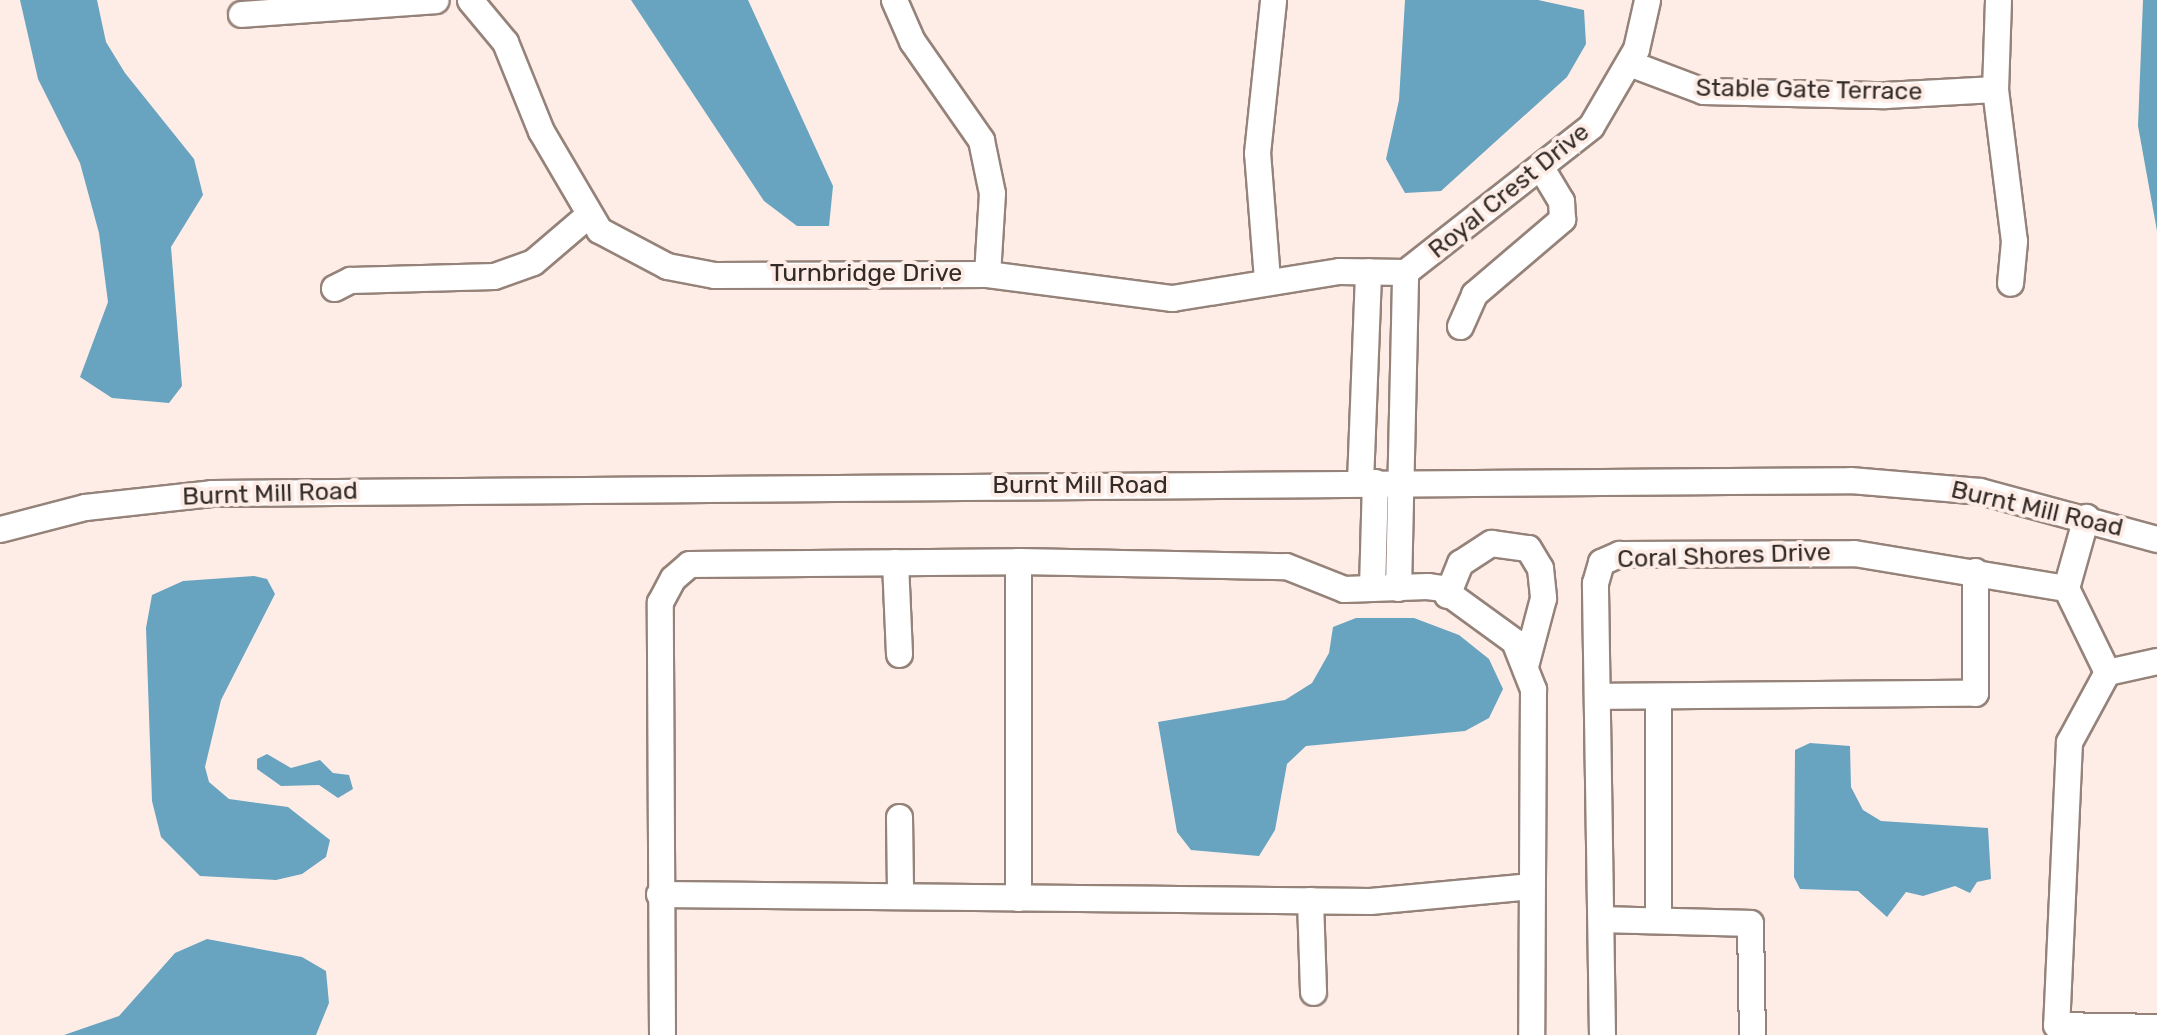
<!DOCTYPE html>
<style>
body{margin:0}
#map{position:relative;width:2157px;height:1035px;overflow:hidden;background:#feede6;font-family:Rubik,sans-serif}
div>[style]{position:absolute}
.water>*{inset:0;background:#68a3c0}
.roads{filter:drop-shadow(2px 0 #95837a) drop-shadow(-2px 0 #95837a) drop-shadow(0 2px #95837a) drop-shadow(0 -2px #95837a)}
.minor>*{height:25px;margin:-12.5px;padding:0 12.5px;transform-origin:12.5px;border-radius:12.5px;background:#fff}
span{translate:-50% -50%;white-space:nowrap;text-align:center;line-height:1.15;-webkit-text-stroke:8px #feede6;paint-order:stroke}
.street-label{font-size:25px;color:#322b27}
</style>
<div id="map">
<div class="water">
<i style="clip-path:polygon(20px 0,97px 0,106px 42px,125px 73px,194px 159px,203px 195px,171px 247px,182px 386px,169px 403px,112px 398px,80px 377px,108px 302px,99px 233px,80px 163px,38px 79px)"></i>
<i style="clip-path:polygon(631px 0,748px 0,833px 186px,829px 226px,797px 226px,764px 201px)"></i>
<i style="clip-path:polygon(1405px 0,1538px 0,1584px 10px,1586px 44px,1567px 77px,1441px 191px,1405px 193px,1386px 159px,1399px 100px)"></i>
<i style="clip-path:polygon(2143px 0,2157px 0,2157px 231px,2138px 126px)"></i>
<i style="clip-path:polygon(254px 576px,267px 579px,275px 594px,221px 700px,205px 767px,209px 782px,229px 799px,288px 807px,330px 840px,326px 857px,302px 874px,276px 880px,200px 876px,161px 837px,152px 801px,146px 628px,152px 595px,183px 581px)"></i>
<i style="clip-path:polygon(1356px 618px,1414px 618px,1459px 635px,1489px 659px,1503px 689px,1489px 718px,1465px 731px,1306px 746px,1287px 764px,1275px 830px,1259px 856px,1191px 850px,1177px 832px,1158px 722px,1285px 700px,1312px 683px,1329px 653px,1333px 627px)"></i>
<i style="clip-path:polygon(1810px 743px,1850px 746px,1851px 787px,1863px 810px,1881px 821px,1988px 828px,1991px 879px,1977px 882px,1970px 893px,1955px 886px,1923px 896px,1906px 892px,1887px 917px,1858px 891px,1800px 889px,1794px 877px,1795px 750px)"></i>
<i style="clip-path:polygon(267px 754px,291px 768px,320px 760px,333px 773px,349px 775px,353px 789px,338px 798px,319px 785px,281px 786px,257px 769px,257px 759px)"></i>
<i style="clip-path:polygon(207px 939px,302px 957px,326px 971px,329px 1003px,316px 1035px,64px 1035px,119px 1016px,175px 953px)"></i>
</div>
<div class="roads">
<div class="minor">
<i style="left:470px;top:0;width:55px;rotate:50.2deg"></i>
<i style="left:505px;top:42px;width:96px;rotate:68deg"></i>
<i style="left:541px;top:131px;width:115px;rotate:59.6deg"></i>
<i style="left:599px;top:230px;width:77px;rotate:27.9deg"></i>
<i style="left:667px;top:266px;width:48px;rotate:10.8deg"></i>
<i style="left:714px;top:275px;width:273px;rotate:-0.2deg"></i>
<i style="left:987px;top:274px;width:187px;rotate:7.4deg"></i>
<i style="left:1172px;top:298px;width:169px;rotate:-9.2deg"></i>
<i style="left:1339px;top:271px;width:66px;rotate:0.9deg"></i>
<i style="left:894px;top:0;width:45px;rotate:66.3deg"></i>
<i style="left:912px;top:41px;width:121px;rotate:55.1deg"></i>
<i style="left:981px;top:140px;width:54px;rotate:78.3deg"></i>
<i style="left:992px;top:193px;width:81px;rotate:93.5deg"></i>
<i style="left:1998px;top:0;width:89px;rotate:91.9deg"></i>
<i style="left:1995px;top:89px;width:153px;rotate:82.9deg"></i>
<i style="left:2014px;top:241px;width:42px;rotate:95.4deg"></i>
<i style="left:241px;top:14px;width:195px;rotate:-4.1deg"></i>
<i style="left:1629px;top:63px;width:79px;rotate:20.7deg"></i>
<i style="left:1703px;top:91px;width:182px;rotate:1.3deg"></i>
<i style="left:1885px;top:95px;width:110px;rotate:-3.1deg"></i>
<i style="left:1405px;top:272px;width:236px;rotate:-38.1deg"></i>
<i style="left:1591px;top:126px;width:89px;rotate:-59.7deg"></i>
<i style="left:1636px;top:49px;width:50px;rotate:-77.3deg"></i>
<i style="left:1267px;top:279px;width:126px;rotate:-94.5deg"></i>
<i style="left:1257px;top:153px;width:154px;rotate:-84deg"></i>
<i style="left:334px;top:288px;width:18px;rotate:-27deg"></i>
<i style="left:350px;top:280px;width:144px;rotate:-1.6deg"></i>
<i style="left:494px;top:276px;width:41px;rotate:-19.7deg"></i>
<i style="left:533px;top:262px;width:72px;rotate:-40.5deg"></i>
<i style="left:1460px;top:326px;width:35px;rotate:-66deg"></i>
<i style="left:1474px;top:294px;width:116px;rotate:-40.4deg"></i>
<i style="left:1562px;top:219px;width:18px;rotate:-93deg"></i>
<i style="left:1561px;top:201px;width:37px;rotate:-121deg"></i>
<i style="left:1360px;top:482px;width:211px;rotate:-87.8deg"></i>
<i style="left:0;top:529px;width:88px;rotate:-14.5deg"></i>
<i style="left:85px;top:507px;width:127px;rotate:-6.3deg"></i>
<i style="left:211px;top:493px;width:1639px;rotate:-0.45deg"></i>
<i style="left:1850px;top:480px;width:130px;rotate:4.8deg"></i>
<i style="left:1980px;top:491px;width:183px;rotate:15.2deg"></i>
<i style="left:1018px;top:561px;width:337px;rotate:90deg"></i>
<i style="left:895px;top:562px;width:92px;rotate:87.5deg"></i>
<i style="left:1372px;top:588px;width:106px;rotate:-88.4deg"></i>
<i style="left:1398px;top:588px;width:316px;rotate:-88.7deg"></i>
<i style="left:2066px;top:588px;width:93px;rotate:64deg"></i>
<i style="left:2107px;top:672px;width:51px;rotate:-12.4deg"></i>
<i style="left:2066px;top:588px;width:74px;rotate:-74.3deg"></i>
<i style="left:1447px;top:595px;width:35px;rotate:-68deg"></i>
<i style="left:1460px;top:563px;width:37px;rotate:-33deg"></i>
<i style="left:1491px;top:543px;width:37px;rotate:8deg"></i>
<i style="left:1528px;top:548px;width:23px;rotate:59deg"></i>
<i style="left:1540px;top:568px;width:30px;rotate:84deg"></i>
<i style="left:1543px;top:598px;width:70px;rotate:104.8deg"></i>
<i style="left:2107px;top:672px;width:80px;rotate:118.5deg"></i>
<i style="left:2069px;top:742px;width:283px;rotate:92.6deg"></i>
<i style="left:2056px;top:1025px;width:101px;rotate:1.1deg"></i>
<i style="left:1597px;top:696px;width:378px;rotate:-0.5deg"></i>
<i style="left:1975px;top:693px;width:122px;rotate:-90deg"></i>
<i style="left:1658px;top:696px;width:223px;rotate:90deg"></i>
<i style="left:899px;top:817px;width:76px;rotate:89.2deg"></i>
<i style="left:659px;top:894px;width:711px;rotate:0.56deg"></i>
<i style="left:1370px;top:901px;width:162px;rotate:-5.3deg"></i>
<i style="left:1310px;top:900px;width:92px;rotate:88.1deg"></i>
<i style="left:1601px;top:919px;width:149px;rotate:1.5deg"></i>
<i style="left:1750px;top:923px;width:112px;rotate:89deg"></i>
<i style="left:662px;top:1035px;width:433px;rotate:-90.3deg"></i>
<i style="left:660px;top:602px;width:27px;rotate:-62deg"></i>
<i style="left:673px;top:578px;width:21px;rotate:-41deg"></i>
<i style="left:689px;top:564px;width:329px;rotate:-0.5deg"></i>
<i style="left:1018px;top:561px;width:268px;rotate:1.1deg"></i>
<i style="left:1286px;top:566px;width:62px;rotate:21.6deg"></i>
<i style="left:1344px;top:589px;width:83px;rotate:-2.1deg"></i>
<i style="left:1427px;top:586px;width:14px;rotate:8deg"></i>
<i style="left:1441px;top:588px;width:90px;rotate:36deg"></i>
<i style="left:1514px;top:641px;width:52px;rotate:68.4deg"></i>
<i style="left:1533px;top:689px;width:346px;rotate:90.3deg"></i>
<i style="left:1602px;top:1035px;width:452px;rotate:-90.9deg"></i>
<i style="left:1595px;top:583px;width:22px;rotate:-74deg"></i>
<i style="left:1601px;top:562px;width:20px;rotate:-24deg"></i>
<i style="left:1619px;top:554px;width:235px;rotate:-0.2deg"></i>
<i style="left:1854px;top:553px;width:215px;rotate:9.4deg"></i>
</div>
</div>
<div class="street-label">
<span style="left:1809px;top:90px;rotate:1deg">Stable Gate Terrace</span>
<span style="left:1509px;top:191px;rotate:-39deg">Royal Crest Drive</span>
<span style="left:866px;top:273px">Turnbridge Drive</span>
<span style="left:1080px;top:485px">Burnt Mill Road</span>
<span style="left:270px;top:494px;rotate:-2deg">Burnt Mill Road</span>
<span style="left:2037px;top:509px;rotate:13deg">Burnt Mill Road</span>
<span style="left:1724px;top:556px;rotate:-2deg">Coral Shores Drive</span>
</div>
</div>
